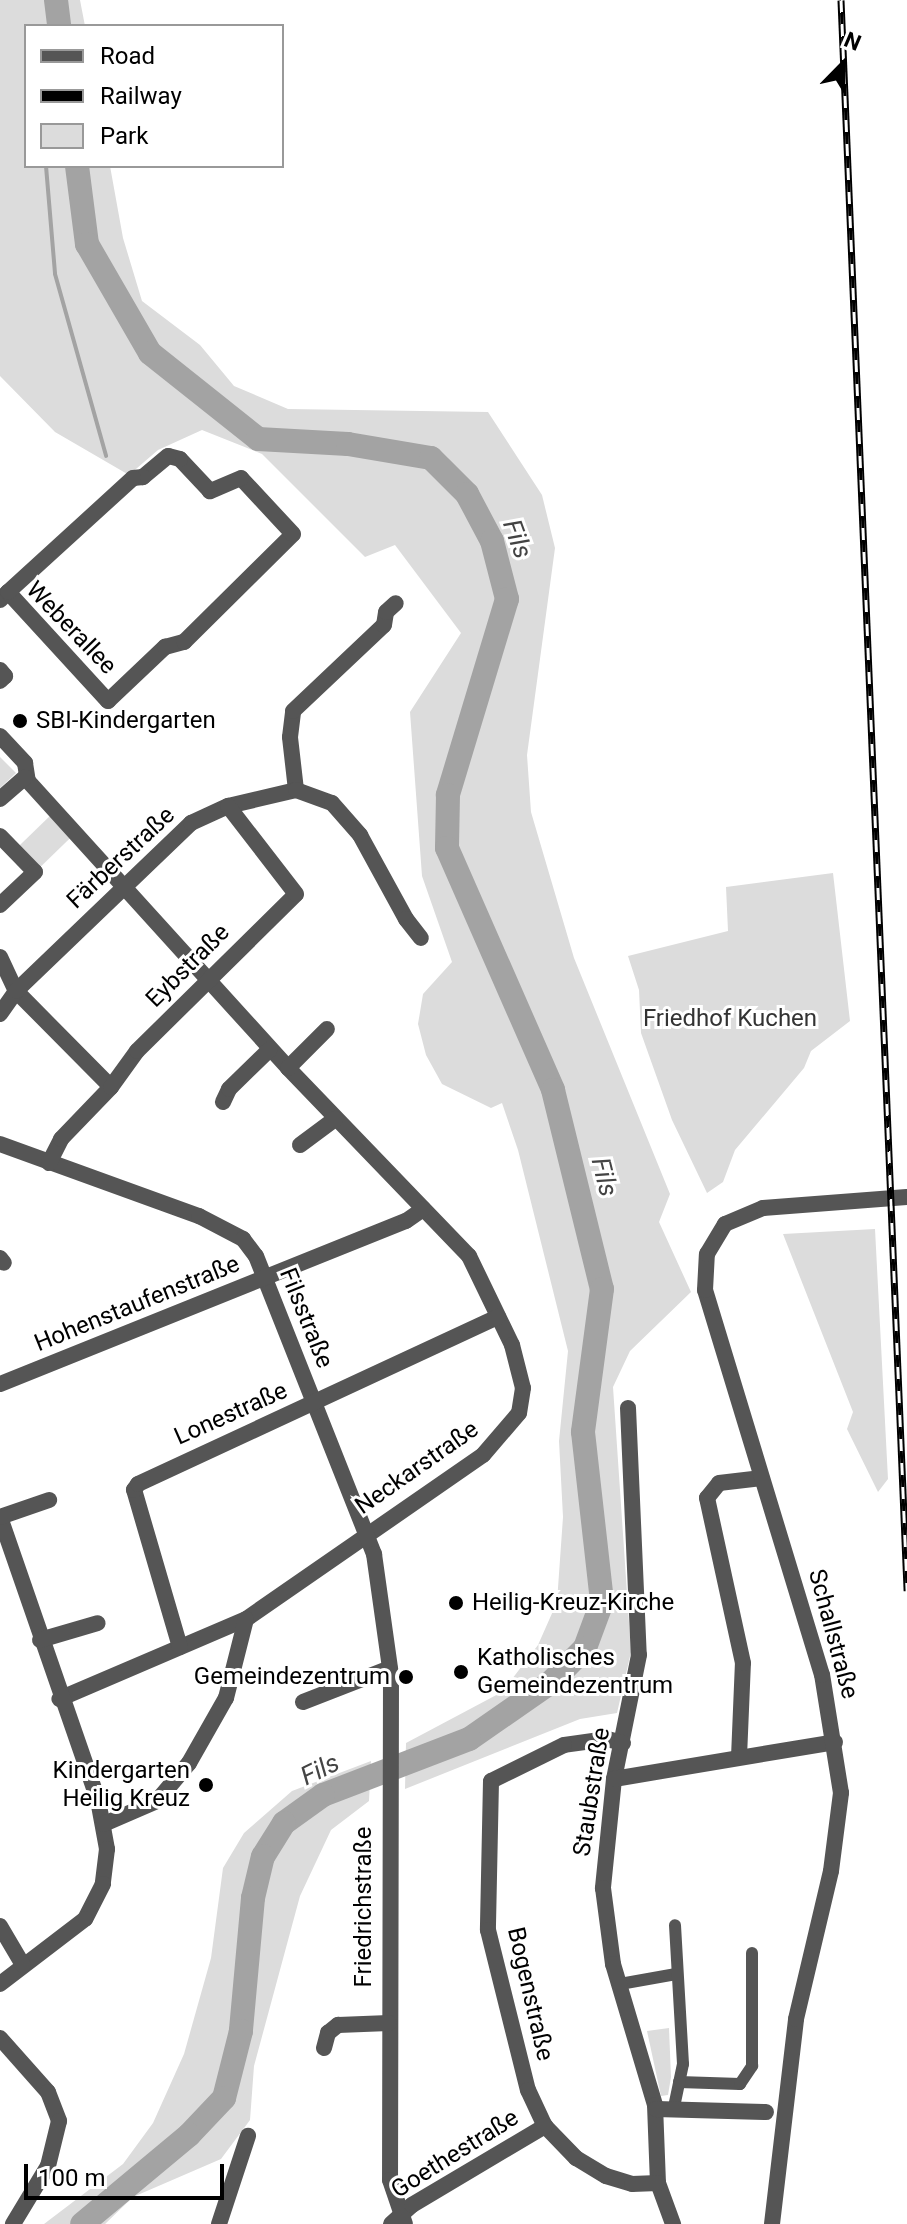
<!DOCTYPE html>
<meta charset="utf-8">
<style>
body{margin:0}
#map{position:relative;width:907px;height:2224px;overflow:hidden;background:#fff;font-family:Roboto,sans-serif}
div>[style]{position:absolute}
.green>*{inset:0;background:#dcdcdc;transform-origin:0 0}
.stream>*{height:4px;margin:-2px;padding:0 2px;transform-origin:2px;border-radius:2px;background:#a3a3a3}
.river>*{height:24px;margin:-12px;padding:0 12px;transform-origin:12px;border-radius:12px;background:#a3a3a3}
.pedestrian>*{height:12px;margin:-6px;padding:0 6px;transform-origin:6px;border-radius:6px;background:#555}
.minor>*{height:16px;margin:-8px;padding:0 8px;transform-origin:8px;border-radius:8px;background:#555}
.rail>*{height:7px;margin-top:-3.5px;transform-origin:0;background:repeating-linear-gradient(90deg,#fff 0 12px,#000 0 24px);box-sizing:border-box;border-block:2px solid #000}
.dots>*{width:22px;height:22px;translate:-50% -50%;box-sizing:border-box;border:4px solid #fff;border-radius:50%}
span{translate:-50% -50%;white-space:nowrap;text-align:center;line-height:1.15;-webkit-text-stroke:6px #fff;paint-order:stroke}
.street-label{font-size:24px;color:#000}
.poi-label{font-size:24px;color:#000}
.left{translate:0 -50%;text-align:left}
.right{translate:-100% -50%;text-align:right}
.park-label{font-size:24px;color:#333}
.water-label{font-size:26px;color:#444;font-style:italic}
.legend{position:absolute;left:24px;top:24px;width:260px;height:144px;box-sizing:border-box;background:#fff;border:2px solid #999;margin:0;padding:10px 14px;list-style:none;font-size:24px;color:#000}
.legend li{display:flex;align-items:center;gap:16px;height:40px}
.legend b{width:40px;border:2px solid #999}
.north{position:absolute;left:803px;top:24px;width:80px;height:80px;-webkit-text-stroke:6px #fff;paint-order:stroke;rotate:23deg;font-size:22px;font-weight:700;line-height:32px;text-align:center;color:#000}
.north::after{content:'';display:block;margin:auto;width:28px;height:36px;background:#000;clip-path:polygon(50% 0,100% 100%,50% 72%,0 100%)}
.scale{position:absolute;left:24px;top:2164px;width:200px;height:36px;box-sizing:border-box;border:4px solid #000;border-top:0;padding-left:10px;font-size:24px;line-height:28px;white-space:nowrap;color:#000;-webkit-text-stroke:6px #fff;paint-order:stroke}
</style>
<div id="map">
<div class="green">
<i style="clip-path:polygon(0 0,80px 0,85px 26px,26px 26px,26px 166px,110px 166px,123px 238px,142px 301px,200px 345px,234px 386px,288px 409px,488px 412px,542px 495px,555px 548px,527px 755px,531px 812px,574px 958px,670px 1194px,659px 1222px,691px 1292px,630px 1351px,613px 1387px,631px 1652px,617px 1713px,580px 1719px,405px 1789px,406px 1743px,502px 1692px,538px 1645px,557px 1602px,563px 1517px,559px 1441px,568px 1351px,518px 1150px,502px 1103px,491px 1108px,442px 1084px,426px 1055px,418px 1024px,423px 994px,452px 962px,422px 876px,410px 712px,461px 633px,395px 545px,365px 557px,262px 454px,202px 430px,158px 450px,129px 475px,55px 432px,0 376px)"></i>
<i style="clip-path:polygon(0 757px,16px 773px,0 788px)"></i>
<i style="left:53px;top:813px;width:30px;height:47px;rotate:46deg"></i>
<i style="clip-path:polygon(833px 873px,850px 1021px,811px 1051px,804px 1068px,735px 1150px,723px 1182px,707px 1193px,672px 1120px,641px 1033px,639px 990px,628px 956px,728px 931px,726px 887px)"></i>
<i style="clip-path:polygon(875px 1229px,888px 1479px,878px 1492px,847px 1429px,853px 1412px,783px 1234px)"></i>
<i style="clip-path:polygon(371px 1761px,369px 1801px,331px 1830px,300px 1896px,254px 2066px,250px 2120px,221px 2159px,133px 2197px,105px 2224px,44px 2224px,123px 2164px,153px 2123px,184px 2054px,211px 1958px,223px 1868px,244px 1833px,292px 1791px)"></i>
<i style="clip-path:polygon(669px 2028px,671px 2077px,668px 2095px,661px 2096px,647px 2031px)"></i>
</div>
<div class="stream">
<i style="left:55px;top:26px;width:9px;rotate:-69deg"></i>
<i style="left:46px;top:166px;width:108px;rotate:85.2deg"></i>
<i style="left:55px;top:274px;width:189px;rotate:74.3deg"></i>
</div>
<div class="river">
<i style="left:56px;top:0;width:26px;rotate:83deg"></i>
<i style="left:77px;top:166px;width:79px;rotate:82.7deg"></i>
<i style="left:87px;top:244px;width:126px;rotate:60deg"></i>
<i style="left:150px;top:353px;width:138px;rotate:38.5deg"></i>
<i style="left:258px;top:439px;width:90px;rotate:3.2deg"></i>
<i style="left:348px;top:444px;width:84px;rotate:9.6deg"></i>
<i style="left:431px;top:458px;width:51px;rotate:45deg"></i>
<i style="left:467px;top:494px;width:53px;rotate:62deg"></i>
<i style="left:492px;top:541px;width:60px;rotate:75.5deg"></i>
<i style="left:507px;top:599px;width:205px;rotate:106.8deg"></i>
<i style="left:448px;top:795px;width:53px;rotate:91.1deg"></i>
<i style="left:447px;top:848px;width:264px;rotate:66.3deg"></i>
<i style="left:553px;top:1090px;width:205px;rotate:76.2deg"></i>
<i style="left:602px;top:1289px;width:144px;rotate:97.6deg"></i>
<i style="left:583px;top:1432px;width:171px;rotate:83.6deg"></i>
<i style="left:602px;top:1602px;width:49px;rotate:110.3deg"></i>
<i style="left:585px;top:1648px;width:49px;rotate:135deg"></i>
<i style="left:550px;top:1683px;width:98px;rotate:145.3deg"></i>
<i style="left:469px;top:1739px;width:156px;rotate:159deg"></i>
<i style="left:323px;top:1795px;width:48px;rotate:144.3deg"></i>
<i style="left:284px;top:1823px;width:39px;rotate:122deg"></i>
<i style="left:263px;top:1856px;width:43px;rotate:103.4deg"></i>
<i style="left:253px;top:1898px;width:134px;rotate:95.2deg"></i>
<i style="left:241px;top:2031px;width:69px;rotate:104.2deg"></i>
<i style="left:224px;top:2098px;width:51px;rotate:133.4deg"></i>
<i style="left:189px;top:2135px;width:139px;rotate:140.2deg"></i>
</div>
<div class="pedestrian">
<i style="left:620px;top:1984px;width:57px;rotate:-10.1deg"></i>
<i style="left:679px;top:2082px;width:61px;rotate:1.9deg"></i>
<i style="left:740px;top:2084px;width:22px;rotate:-56deg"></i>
<i style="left:752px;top:2066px;width:113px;rotate:-90deg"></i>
<i style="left:674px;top:2107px;width:44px;rotate:-78.2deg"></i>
<i style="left:683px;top:2064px;width:139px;rotate:-93.3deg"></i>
</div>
<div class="minor">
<i style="left:0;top:600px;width:11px;rotate:-45deg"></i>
<i style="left:8px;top:592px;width:148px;rotate:47.5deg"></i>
<i style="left:108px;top:701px;width:79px;rotate:-43.5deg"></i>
<i style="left:165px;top:647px;width:20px;rotate:-15deg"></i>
<i style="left:184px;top:642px;width:153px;rotate:-44.7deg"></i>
<i style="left:293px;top:534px;width:76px;rotate:-132.9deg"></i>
<i style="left:241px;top:478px;width:34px;rotate:157deg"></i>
<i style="left:210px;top:491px;width:44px;rotate:-133.2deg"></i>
<i style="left:180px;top:459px;width:12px;rotate:-166deg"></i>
<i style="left:168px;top:456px;width:33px;rotate:140deg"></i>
<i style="left:143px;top:477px;width:10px;rotate:174deg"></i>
<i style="left:133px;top:478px;width:169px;rotate:137.6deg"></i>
<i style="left:0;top:670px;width:8px;rotate:50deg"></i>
<i style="left:5px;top:676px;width:7px;rotate:135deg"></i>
<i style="left:0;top:736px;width:37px;rotate:47deg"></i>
<i style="left:25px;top:763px;width:18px;rotate:81deg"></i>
<i style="left:28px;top:781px;width:387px;rotate:47.8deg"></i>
<i style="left:288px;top:1068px;width:261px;rotate:46.1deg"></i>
<i style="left:469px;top:1256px;width:99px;rotate:64.2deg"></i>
<i style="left:512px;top:1345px;width:44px;rotate:75.7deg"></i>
<i style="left:523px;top:1388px;width:25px;rotate:99deg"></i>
<i style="left:519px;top:1413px;width:55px;rotate:130.6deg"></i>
<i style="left:483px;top:1455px;width:288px;rotate:145.3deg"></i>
<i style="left:246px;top:1619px;width:203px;rotate:156.8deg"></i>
<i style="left:296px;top:790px;width:53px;rotate:-96.5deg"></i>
<i style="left:290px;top:737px;width:26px;rotate:-83deg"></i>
<i style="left:293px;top:711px;width:125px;rotate:-43.4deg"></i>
<i style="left:384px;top:625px;width:13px;rotate:-81deg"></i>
<i style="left:386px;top:612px;width:13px;rotate:-42deg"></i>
<i style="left:0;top:799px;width:33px;rotate:-41deg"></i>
<i style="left:0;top:836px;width:50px;rotate:45.8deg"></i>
<i style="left:35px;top:872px;width:48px;rotate:136.7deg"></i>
<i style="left:0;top:957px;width:38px;rotate:65deg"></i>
<i style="left:16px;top:991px;width:135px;rotate:45.3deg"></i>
<i style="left:0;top:1014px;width:28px;rotate:-55deg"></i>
<i style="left:16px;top:991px;width:243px;rotate:-43.8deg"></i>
<i style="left:191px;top:823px;width:41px;rotate:-24.7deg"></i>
<i style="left:228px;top:806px;width:70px;rotate:-13.2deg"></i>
<i style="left:296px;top:790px;width:38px;rotate:20deg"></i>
<i style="left:332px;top:803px;width:43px;rotate:48.8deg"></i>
<i style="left:360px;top:835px;width:96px;rotate:61.3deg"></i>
<i style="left:406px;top:919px;width:24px;rotate:52deg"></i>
<i style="left:288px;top:1068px;width:55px;rotate:-45deg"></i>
<i style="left:223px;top:1102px;width:14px;rotate:-65deg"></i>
<i style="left:229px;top:1089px;width:57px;rotate:-44.3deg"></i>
<i style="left:0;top:1144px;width:212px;rotate:19.9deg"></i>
<i style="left:199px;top:1216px;width:50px;rotate:27.6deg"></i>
<i style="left:243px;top:1239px;width:21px;rotate:53deg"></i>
<i style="left:256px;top:1256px;width:321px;rotate:68.4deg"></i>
<i style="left:374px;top:1554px;width:122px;rotate:82deg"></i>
<i style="left:391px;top:1675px;width:505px;rotate:90.11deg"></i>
<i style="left:390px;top:2180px;width:46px;rotate:71.2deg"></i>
<i style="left:300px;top:1145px;width:44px;rotate:-36.6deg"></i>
<i style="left:49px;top:1163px;width:27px;rotate:-63deg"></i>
<i style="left:61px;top:1139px;width:72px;rotate:-46.1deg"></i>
<i style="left:111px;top:1087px;width:44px;rotate:-54.2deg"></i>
<i style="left:137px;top:1051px;width:223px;rotate:-44.6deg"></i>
<i style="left:296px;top:894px;width:111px;rotate:-127.7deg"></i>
<i style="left:0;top:1258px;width:6px;rotate:51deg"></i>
<i style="left:0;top:1384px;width:437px;rotate:-21.9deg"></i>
<i style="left:406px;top:1221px;width:21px;rotate:-35deg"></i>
<i style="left:628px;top:1408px;width:247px;rotate:87.5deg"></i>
<i style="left:639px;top:1655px;width:126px;rotate:101.4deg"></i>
<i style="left:614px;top:1779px;width:110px;rotate:95.8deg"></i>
<i style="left:603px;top:1888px;width:77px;rotate:82.5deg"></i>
<i style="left:613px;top:1964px;width:147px;rotate:73.4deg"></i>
<i style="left:655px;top:2105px;width:78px;rotate:87.8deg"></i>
<i style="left:658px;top:2183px;width:44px;rotate:69.9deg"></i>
<i style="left:0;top:1517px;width:299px;rotate:70.9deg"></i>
<i style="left:98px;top:1800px;width:50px;rotate:79.6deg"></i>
<i style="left:107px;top:1849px;width:35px;rotate:97deg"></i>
<i style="left:103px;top:1884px;width:39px;rotate:117deg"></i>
<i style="left:85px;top:1919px;width:107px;rotate:142.6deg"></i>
<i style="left:0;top:1517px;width:52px;rotate:-19.1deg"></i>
<i style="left:40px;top:1640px;width:60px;rotate:-16.3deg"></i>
<i style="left:180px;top:1647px;width:164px;rotate:-106.3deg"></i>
<i style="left:134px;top:1490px;width:7px;rotate:-56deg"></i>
<i style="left:138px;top:1484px;width:397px;rotate:-24.9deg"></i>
<i style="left:303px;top:1702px;width:93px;rotate:-21.3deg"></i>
<i style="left:623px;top:1743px;width:16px;rotate:-166deg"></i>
<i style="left:607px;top:1739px;width:43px;rotate:172.1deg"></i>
<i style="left:564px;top:1745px;width:81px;rotate:153.7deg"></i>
<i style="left:491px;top:1781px;width:149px;rotate:91.2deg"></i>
<i style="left:488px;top:1930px;width:165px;rotate:76deg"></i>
<i style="left:528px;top:2090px;width:40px;rotate:65deg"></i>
<i style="left:545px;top:2126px;width:45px;rotate:45.9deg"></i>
<i style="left:576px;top:2158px;width:35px;rotate:31deg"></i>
<i style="left:606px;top:2176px;width:27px;rotate:17deg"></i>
<i style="left:632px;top:2184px;width:26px;rotate:-2deg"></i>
<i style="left:739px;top:1757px;width:94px;rotate:-87.6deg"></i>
<i style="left:743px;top:1663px;width:169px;rotate:-102.3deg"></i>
<i style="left:707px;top:1498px;width:19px;rotate:-51deg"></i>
<i style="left:719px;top:1483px;width:43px;rotate:-6.6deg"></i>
<i style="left:614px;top:1779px;width:224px;rotate:-9.5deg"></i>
<i style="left:104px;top:1824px;width:58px;rotate:-23.5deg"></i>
<i style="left:157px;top:1801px;width:50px;rotate:-49.9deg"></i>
<i style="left:189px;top:1763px;width:75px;rotate:-60.4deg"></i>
<i style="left:226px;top:1698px;width:81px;rotate:-75.8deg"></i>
<i style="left:0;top:1926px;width:45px;rotate:59.5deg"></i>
<i style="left:0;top:2038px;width:72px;rotate:48.4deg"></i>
<i style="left:48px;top:2092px;width:31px;rotate:69deg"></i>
<i style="left:59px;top:2121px;width:46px;rotate:103.7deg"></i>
<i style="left:48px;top:2166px;width:68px;rotate:121.1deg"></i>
<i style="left:324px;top:2048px;width:16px;rotate:-75deg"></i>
<i style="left:328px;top:2033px;width:13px;rotate:-39deg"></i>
<i style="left:338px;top:2025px;width:51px;rotate:-2.2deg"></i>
<i style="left:656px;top:2109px;width:110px;rotate:1.6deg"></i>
<i style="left:219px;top:2224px;width:93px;rotate:-71.8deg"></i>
<i style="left:391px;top:2224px;width:28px;rotate:-42deg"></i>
<i style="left:412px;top:2205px;width:155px;rotate:-30.7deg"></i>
<i style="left:772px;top:2224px;width:206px;rotate:-83.3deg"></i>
<i style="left:796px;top:2019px;width:152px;rotate:-76.7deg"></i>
<i style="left:831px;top:1871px;width:79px;rotate:-82.7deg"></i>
<i style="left:841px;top:1793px;width:120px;rotate:-99.1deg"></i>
<i style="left:822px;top:1675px;width:402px;rotate:-106.9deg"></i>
<i style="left:705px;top:1290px;width:36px;rotate:-87deg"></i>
<i style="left:707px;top:1254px;width:35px;rotate:-59deg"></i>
<i style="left:725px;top:1224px;width:41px;rotate:-22.8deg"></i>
<i style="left:763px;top:1208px;width:144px;rotate:-4.4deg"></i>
</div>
<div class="rail">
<i style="left:841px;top:0;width:1592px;rotate:87.62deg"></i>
</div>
<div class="dots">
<i style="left:20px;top:721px;background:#000"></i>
<i style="left:456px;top:1603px;background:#000"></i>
<i style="left:461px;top:1672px;background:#000"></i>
<i style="left:406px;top:1677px;background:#000"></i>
<i style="left:206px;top:1785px;background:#000"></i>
</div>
<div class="street-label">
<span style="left:71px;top:628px;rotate:46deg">Weberallee</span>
<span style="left:121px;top:858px;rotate:-43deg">Färberstraße</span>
<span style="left:188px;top:966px;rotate:-45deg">Eybstraße</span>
<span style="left:137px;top:1304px;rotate:-22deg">Hohenstaufenstraße</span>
<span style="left:306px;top:1318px;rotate:68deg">Filsstraße</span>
<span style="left:231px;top:1414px;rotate:-24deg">Lonestraße</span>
<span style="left:417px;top:1468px;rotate:-35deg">Neckarstraße</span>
<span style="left:833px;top:1634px;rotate:75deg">Schallstraße</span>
<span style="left:592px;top:1792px;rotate:-81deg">Staubstraße</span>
<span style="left:364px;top:1907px;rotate:-90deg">Friedrichstraße</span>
<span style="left:530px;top:1994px;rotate:77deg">Bogenstraße</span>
<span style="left:455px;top:2154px;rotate:-32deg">Goethestraße</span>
</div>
<div class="poi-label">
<span class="left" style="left:36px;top:721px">SBI-Kindergarten</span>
<span class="left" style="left:472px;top:1603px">Heilig-Kreuz-Kirche</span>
<span class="left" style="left:477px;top:1672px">Katholisches<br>Gemeindezentrum</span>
<span class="right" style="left:390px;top:1677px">Gemeindezentrum</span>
<span class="right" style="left:190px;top:1785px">Kindergarten<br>Heilig Kreuz</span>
</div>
<div class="park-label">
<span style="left:730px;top:1019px">Friedhof Kuchen</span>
</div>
<div class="water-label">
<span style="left:517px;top:539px;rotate:70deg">Fils</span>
<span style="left:604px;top:1177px;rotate:76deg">Fils</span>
<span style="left:320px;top:1770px;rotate:-26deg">Fils</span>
</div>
<ul class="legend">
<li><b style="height:10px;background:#555"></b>Road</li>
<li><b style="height:10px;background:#000"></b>Railway</li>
<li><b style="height:22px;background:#dcdcdc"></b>Park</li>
</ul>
<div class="north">N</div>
<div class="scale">100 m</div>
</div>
